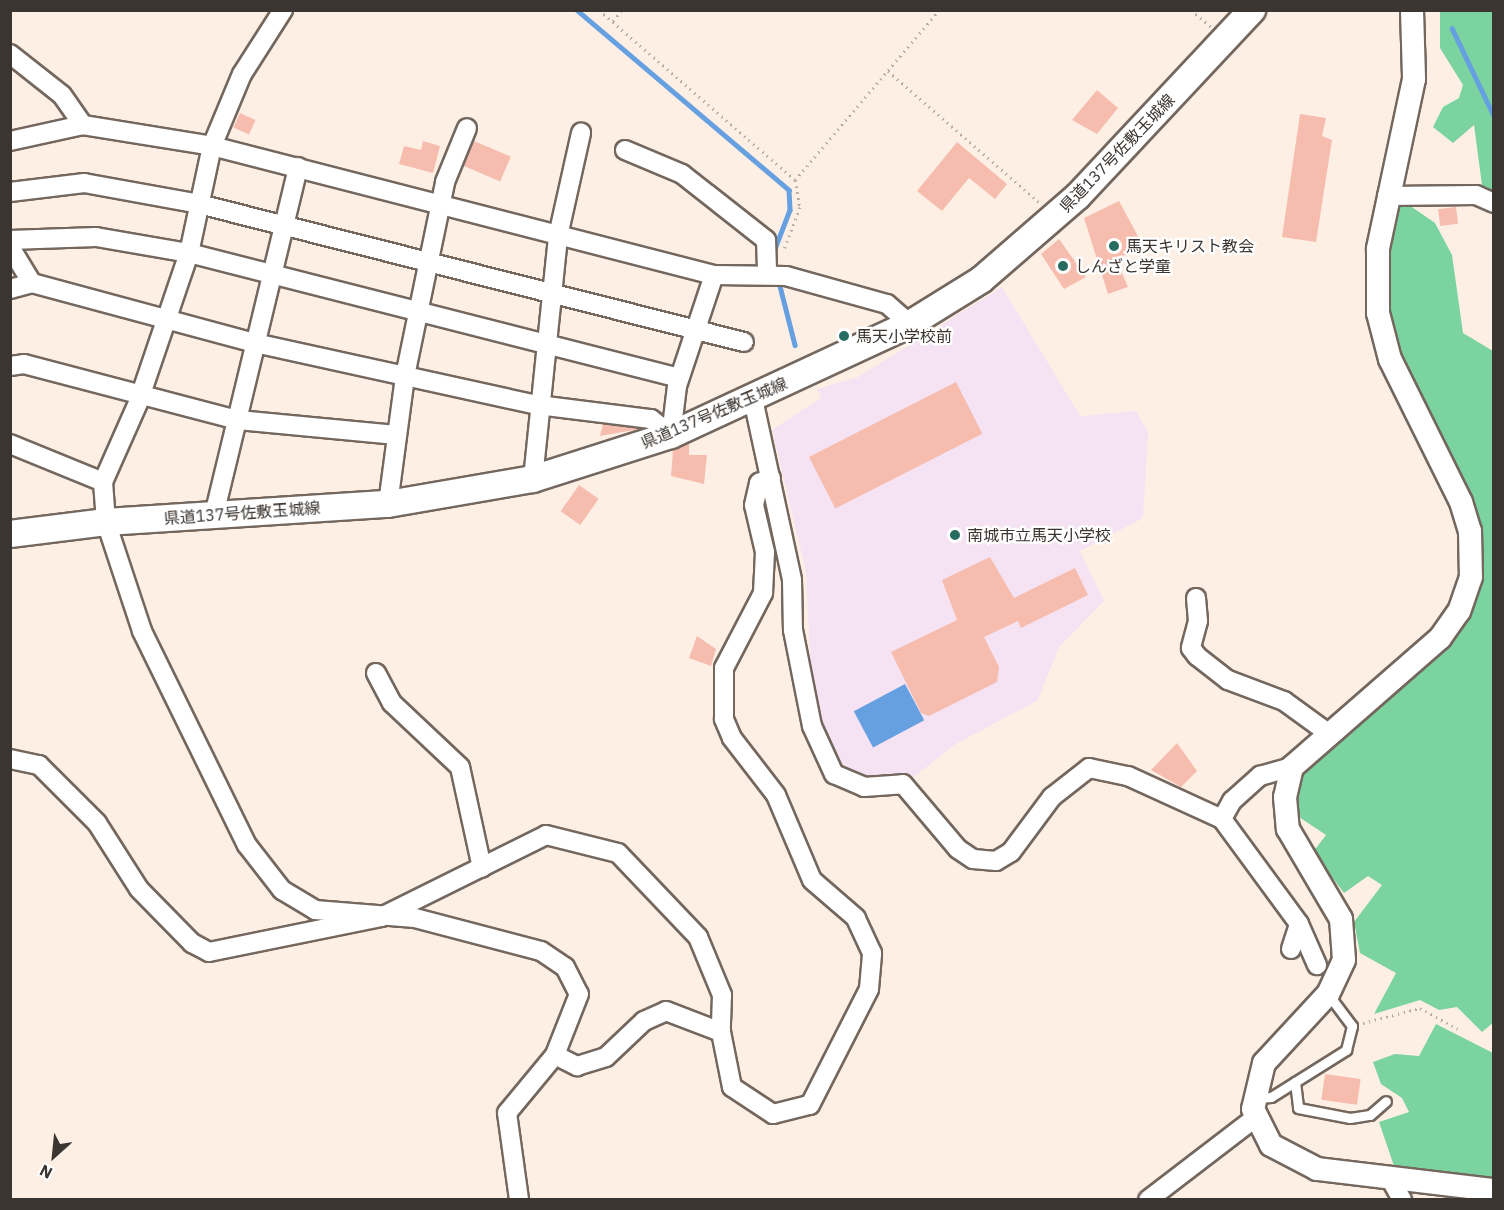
<!DOCTYPE html>
<meta charset="utf-8">
<style>
body{margin:0}
#map{position:relative;width:1504px;height:1210px;overflow:hidden;background:#feefe5;font-family:"IBM Plex Sans","Noto Sans JP",sans-serif}
div>[style]{position:absolute}
.education>*{inset:0;background:#f5e2f2}
.forest>*{inset:0;background:#7bd39f}
.water>*{inset:0;background:#66a0e1;transform-origin:0 0}
.stream>*{height:4.5px;margin:-2.25px;padding:0 2.25px;transform-origin:2.25px;border-radius:2.25px;background:#66a0e1}
.building>*{inset:0;background:#f6bdaf;transform-origin:0 0}
.path>*{height:3px;margin-top:-1.5px;transform-origin:0;background:repeating-linear-gradient(90deg,#b8ada5 0 1.5px,transparent 0 6px)}
.roads{filter:drop-shadow(2px 0 #73675e) drop-shadow(-2px 0 #73675e) drop-shadow(0 2px #73675e) drop-shadow(0 -2px #73675e)}
.service>*{height:9px;margin:-4.5px;padding:0 4.5px;transform-origin:4.5px;border-radius:4.5px;background:#fff}
.minor>*{height:18px;margin:-9px;padding:0 9px;transform-origin:9px;border-radius:9px;background:#fff}
.tertiary>*{height:22px;margin:-11px;padding:0 11px;transform-origin:11px;border-radius:11px;background:#fff}
.secondary>*{height:26px;margin:-13px;padding:0 13px;transform-origin:13px;border-radius:13px;background:#fff}
.dots>*{width:16px;height:16px;translate:-50% -50%;box-sizing:border-box;border:3px solid #fff;border-radius:50%}
span{translate:-50% -50%;white-space:nowrap;text-align:center;line-height:1.15;-webkit-text-stroke:4.5px #fff;paint-order:stroke}
.street-label{font-size:16px;color:#3a3531}
.poi-label{font-size:16px;color:#3a3531}
.left{translate:0 -50%;text-align:left}
.frame{position:absolute;inset:0;border:12px solid #3a3531;pointer-events:none}
.north{position:absolute;left:24px;top:1126px;width:60px;height:60px;-webkit-text-stroke:4px #fff;paint-order:stroke;rotate:207deg;font-size:16px;font-weight:700;line-height:24px;text-align:center;color:#3a3531}
.north::after{content:'';display:block;margin:auto;width:21px;height:27px;background:#3a3531;clip-path:polygon(50% 0,100% 100%,50% 72%,0 100%)}
</style>
<div id="map">
<div class="education">
<i style="clip-path:polygon(1002px 287px,1080px 416px,1136px 411px,1148px 432px,1143px 518px,1080px 551px,1104px 601px,1059px 647px,1038px 700px,956px 744px,911px 779px,888px 775px,863px 780px,844px 770px,831px 753px,821px 720px,811px 678px,806px 572px,772px 430px,821px 398px,817px 389px,858px 377px)"></i>
</div>
<div class="forest">
<i style="clip-path:polygon(1440px 11px,1493px 11px,1493px 193px,1482px 185px,1474px 125px,1453px 143px,1433px 127px,1443px 107px,1459px 98px,1463px 85px,1440px 48px)"></i>
<i style="clip-path:polygon(1391px 204px,1409px 205px,1435px 223px,1452px 255px,1463px 333px,1493px 351px,1494px 1022px,1482px 1032px,1457px 1007px,1439px 1010px,1420px 1000px,1374px 1014px,1396px 973px,1360px 953px,1354px 922px,1382px 885px,1368px 876px,1344px 893px,1313px 852px,1326px 835px,1296px 815px,1293px 792px,1316px 753px,1359px 716px,1374px 713px,1414px 672px,1481px 555px,1387px 315px)"></i>
<i style="clip-path:polygon(1436px 1024px,1493px 1053px,1493px 1181px,1395px 1169px,1379px 1122px,1409px 1112px,1402px 1098px,1381px 1084px,1373px 1062px,1395px 1054px,1419px 1056px)"></i>
</div>
<div class="water">
<i style="left:905px;top:684px;width:41px;height:58px;rotate:62deg"></i>
</div>
<div class="stream">
<i style="left:577px;top:10px;width:278px;rotate:40.3deg"></i>
<i style="left:789px;top:190px;width:20px;rotate:87deg"></i>
<i style="left:790px;top:210px;width:42px;rotate:111deg"></i>
<i style="left:1452px;top:28px;width:98px;rotate:64.5deg"></i>
<i style="left:779px;top:282px;width:65px;rotate:75.7deg"></i>
</div>
<div class="building">
<i style="clip-path:polygon(1097px 90px,1118px 108px,1097px 134px,1072px 120px)"></i>
<i style="left:240px;top:113px;width:17px;height:16px;rotate:24deg"></i>
<i style="clip-path:polygon(1300px 114px,1326px 118px,1322px 136px,1332px 140px,1316px 242px,1282px 237px)"></i>
<i style="clip-path:polygon(423px 141px,440px 146px,433px 173px,399px 164px,404px 146px,421px 150px)"></i>
<i style="left:474px;top:141px;width:40px;height:27px;rotate:23deg"></i>
<i style="clip-path:polygon(957px 142px,1007px 184px,995px 199px,969px 178px,942px 211px,917px 191px)"></i>
<i style="clip-path:polygon(1119px 201px,1139px 238px,1131px 254px,1115px 257px,1128px 287px,1108px 294px,1084px 218px)"></i>
<i style="left:1456px;top:207px;width:17px;height:18px;rotate:83deg"></i>
<i style="clip-path:polygon(1059px 239px,1086px 277px,1064px 289px,1041px 254px)"></i>
<i style="left:956px;top:382px;width:58px;height:165px;rotate:63deg"></i>
<i style="clip-path:polygon(603px 424px,640px 429px,600px 436px)"></i>
<i style="clip-path:polygon(689px 443px,689px 455px,707px 455px,704px 484px,671px 476px,673px 450px)"></i>
<i style="left:579px;top:485px;width:24px;height:32px;rotate:35deg"></i>
<i style="clip-path:polygon(990px 557px,1014px 598px,1075px 568px,1088px 595px,1021px 628px,1018px 621px,984px 637px,999px 667px,997px 682px,929px 716px,921px 713px,891px 652px,957px 620px,942px 580px)"></i>
<i style="clip-path:polygon(697px 636px,716px 649px,711px 666px,689px 658px)"></i>
<i style="clip-path:polygon(1177px 743px,1197px 771px,1181px 787px,1151px 770px)"></i>
<i style="left:1325px;top:1074px;width:36px;height:26px;rotate:8deg"></i>
</div>
<div class="path">
<i style="left:599px;top:10px;width:259px;rotate:40.9deg"></i>
<i style="left:795px;top:180px;width:27px;rotate:80deg"></i>
<i style="left:800px;top:207px;width:48px;rotate:110.7deg"></i>
<i style="left:1191px;top:10px;width:26px;rotate:40deg"></i>
<i style="left:613px;top:21px;width:14px;rotate:-51deg"></i>
<i style="left:888px;top:71px;width:203px;rotate:41deg"></i>
<i style="left:795px;top:180px;width:223px;rotate:-49.7deg"></i>
<i style="left:1363px;top:1023px;width:59px;rotate:-14.7deg"></i>
<i style="left:1420px;top:1008px;width:43px;rotate:28.9deg"></i>
</div>
<div class="roads">
<div class="service">
<i style="left:1295px;top:1082px;width:26px;rotate:83deg"></i>
<i style="left:1298px;top:1108px;width:53px;rotate:10.9deg"></i>
<i style="left:1350px;top:1118px;width:20px;rotate:-9deg"></i>
<i style="left:1370px;top:1115px;width:21px;rotate:-41deg"></i>
<i style="left:1258px;top:1098px;width:13px;rotate:-4deg"></i>
<i style="left:1271px;top:1097px;width:89px;rotate:-32.1deg"></i>
<i style="left:1346px;top:1050px;width:25px;rotate:-76deg"></i>
<i style="left:1352px;top:1026px;width:40px;rotate:-127deg"></i>
</div>
<div class="minor">
<i style="left:283px;top:10px;width:76px;rotate:122.6deg"></i>
<i style="left:242px;top:74px;width:78px;rotate:112.6deg"></i>
<i style="left:212px;top:146px;width:109px;rotate:102.1deg"></i>
<i style="left:189px;top:253px;width:158px;rotate:108.8deg"></i>
<i style="left:138px;top:403px;width:86px;rotate:113.9deg"></i>
<i style="left:103px;top:482px;width:40px;rotate:85.7deg"></i>
<i style="left:106px;top:522px;width:115px;rotate:71.7deg"></i>
<i style="left:142px;top:631px;width:238px;rotate:63.9deg"></i>
<i style="left:247px;top:845px;width:57px;rotate:52.1deg"></i>
<i style="left:282px;top:890px;width:39px;rotate:31deg"></i>
<i style="left:315px;top:910px;width:100px;rotate:4.6deg"></i>
<i style="left:415px;top:918px;width:130px;rotate:14.7deg"></i>
<i style="left:541px;top:951px;width:29px;rotate:34deg"></i>
<i style="left:565px;top:967px;width:30px;rotate:63deg"></i>
<i style="left:579px;top:994px;width:66px;rotate:111.5deg"></i>
<i style="left:555px;top:1055px;width:75px;rotate:129.6deg"></i>
<i style="left:507px;top:1113px;width:88px;rotate:82.1deg"></i>
<i style="left:10px;top:54px;width:66px;rotate:38.3deg"></i>
<i style="left:62px;top:95px;width:37px;rotate:55deg"></i>
<i style="left:10px;top:141px;width:75px;rotate:-12.4deg"></i>
<i style="left:83px;top:125px;width:131px;rotate:9.2deg"></i>
<i style="left:212px;top:146px;width:518px;rotate:14.41deg"></i>
<i style="left:714px;top:275px;width:72px;rotate:0.8deg"></i>
<i style="left:786px;top:276px;width:105px;rotate:15.5deg"></i>
<i style="left:887px;top:304px;width:30px;rotate:41deg"></i>
<i style="left:625px;top:150px;width:62px;rotate:22.8deg"></i>
<i style="left:682px;top:174px;width:107px;rotate:38.2deg"></i>
<i style="left:766px;top:240px;width:33px;rotate:88deg"></i>
<i style="left:10px;top:192px;width:75px;rotate:-6.9deg"></i>
<i style="left:84px;top:183px;width:117px;rotate:10.3deg"></i>
<i style="left:199px;top:204px;width:562px;rotate:14.21deg"></i>
<i style="left:1387px;top:196px;width:89px;rotate:-0.6deg"></i>
<i style="left:1476px;top:195px;width:20px;rotate:24deg"></i>
<i style="left:10px;top:240px;width:86px;rotate:-2deg"></i>
<i style="left:96px;top:237px;width:94px;rotate:9.8deg"></i>
<i style="left:189px;top:253px;width:506px;rotate:14.31deg"></i>
<i style="left:10px;top:247px;width:42px;rotate:58.6deg"></i>
<i style="left:10px;top:289px;width:23px;rotate:-15deg"></i>
<i style="left:32px;top:283px;width:231px;rotate:15.1deg"></i>
<i style="left:255px;top:343px;width:290px;rotate:12.4deg"></i>
<i style="left:538px;top:405px;width:114px;rotate:7.1deg"></i>
<i style="left:651px;top:419px;width:26px;rotate:39deg"></i>
<i style="left:10px;top:366px;width:14px;rotate:-8deg"></i>
<i style="left:24px;top:364px;width:221px;rotate:14.7deg"></i>
<i style="left:238px;top:420px;width:159px;rotate:5.4deg"></i>
<i style="left:753px;top:399px;width:185px;rotate:77.8deg"></i>
<i style="left:792px;top:580px;width:50px;rotate:88.9deg"></i>
<i style="left:793px;top:630px;width:98px;rotate:78.8deg"></i>
<i style="left:812px;top:726px;width:53px;rotate:65.4deg"></i>
<i style="left:834px;top:774px;width:33px;rotate:23deg"></i>
<i style="left:864px;top:787px;width:39px;rotate:-4deg"></i>
<i style="left:903px;top:784px;width:85px;rotate:49.8deg"></i>
<i style="left:958px;top:849px;width:18px;rotate:34deg"></i>
<i style="left:973px;top:859px;width:23px;rotate:5deg"></i>
<i style="left:996px;top:861px;width:17px;rotate:-31deg"></i>
<i style="left:1011px;top:852px;width:69px;rotate:-53.3deg"></i>
<i style="left:1052px;top:797px;width:47px;rotate:-38.1deg"></i>
<i style="left:1089px;top:768px;width:40px;rotate:12deg"></i>
<i style="left:1128px;top:776px;width:103px;rotate:24.6deg"></i>
<i style="left:1222px;top:819px;width:21px;rotate:-61deg"></i>
<i style="left:1232px;top:801px;width:38px;rotate:-42deg"></i>
<i style="left:1260px;top:776px;width:33px;rotate:-16deg"></i>
<i style="left:671px;top:435px;width:49px;rotate:-83deg"></i>
<i style="left:677px;top:386px;width:117px;rotate:-71.6deg"></i>
<i style="left:10px;top:444px;width:100px;rotate:22.2deg"></i>
<i style="left:533px;top:479px;width:244px;rotate:-84.1deg"></i>
<i style="left:558px;top:236px;width:106px;rotate:-77.4deg"></i>
<i style="left:388px;top:504px;width:129px;rotate:-82.4deg"></i>
<i style="left:405px;top:376px;width:198px;rotate:-78.3deg"></i>
<i style="left:445px;top:182px;width:58px;rotate:-67.8deg"></i>
<i style="left:214px;top:515px;width:358px;rotate:-76.4deg"></i>
<i style="left:1196px;top:598px;width:23px;rotate:85deg"></i>
<i style="left:1198px;top:621px;width:28px;rotate:105deg"></i>
<i style="left:1191px;top:648px;width:10px;rotate:53deg"></i>
<i style="left:1197px;top:656px;width:39px;rotate:38deg"></i>
<i style="left:1228px;top:680px;width:60px;rotate:20.6deg"></i>
<i style="left:1284px;top:701px;width:54px;rotate:36deg"></i>
<i style="left:376px;top:673px;width:34px;rotate:62deg"></i>
<i style="left:392px;top:703px;width:93px;rotate:43.3deg"></i>
<i style="left:460px;top:767px;width:103px;rotate:77.7deg"></i>
<i style="left:10px;top:759px;width:30px;rotate:12deg"></i>
<i style="left:39px;top:765px;width:82px;rotate:45deg"></i>
<i style="left:97px;top:823px;width:78px;rotate:57.5deg"></i>
<i style="left:139px;top:889px;width:76px;rotate:45.5deg"></i>
<i style="left:192px;top:943px;width:19px;rotate:28deg"></i>
<i style="left:209px;top:952px;width:176px;rotate:-11.5deg"></i>
<i style="left:381px;top:917px;width:184px;rotate:-26.4deg"></i>
<i style="left:546px;top:835px;width:74px;rotate:14deg"></i>
<i style="left:618px;top:853px;width:116px;rotate:46.4deg"></i>
<i style="left:698px;top:937px;width:63px;rotate:67.5deg"></i>
<i style="left:722px;top:995px;width:37px;rotate:92deg"></i>
<i style="left:721px;top:1032px;width:56px;rotate:78.7deg"></i>
<i style="left:732px;top:1087px;width:49px;rotate:33.4deg"></i>
<i style="left:773px;top:1114px;width:38px;rotate:-14deg"></i>
<i style="left:810px;top:1105px;width:130px;rotate:-63deg"></i>
<i style="left:869px;top:989px;width:36px;rotate:-85deg"></i>
<i style="left:872px;top:953px;width:38px;rotate:-115deg"></i>
<i style="left:856px;top:918px;width:58px;rotate:-139.2deg"></i>
<i style="left:812px;top:880px;width:92px;rotate:-113deg"></i>
<i style="left:776px;top:795px;width:72px;rotate:-127.7deg"></i>
<i style="left:732px;top:738px;width:21px;rotate:-113deg"></i>
<i style="left:724px;top:719px;width:51px;rotate:-90deg"></i>
<i style="left:724px;top:668px;width:85px;rotate:-62.5deg"></i>
<i style="left:763px;top:593px;width:41px;rotate:-87.2deg"></i>
<i style="left:765px;top:552px;width:48px;rotate:-103.2deg"></i>
<i style="left:754px;top:505px;width:23px;rotate:-77deg"></i>
<i style="left:759px;top:483px;width:13px;rotate:-23deg"></i>
<i style="left:1222px;top:819px;width:130px;rotate:53.7deg"></i>
<i style="left:1299px;top:924px;width:45px;rotate:66.3deg"></i>
<i style="left:1291px;top:949px;width:26px;rotate:-72deg"></i>
<i style="left:555px;top:1055px;width:25px;rotate:27deg"></i>
<i style="left:577px;top:1066px;width:30px;rotate:-17deg"></i>
<i style="left:606px;top:1057px;width:52px;rotate:-43.5deg"></i>
<i style="left:644px;top:1021px;width:24px;rotate:-24deg"></i>
<i style="left:666px;top:1011px;width:59px;rotate:20.9deg"></i>
<i style="left:1391px;top:1180px;width:23px;rotate:61deg"></i>
<i style="left:1148px;top:1200px;width:135px;rotate:-37.5deg"></i>
</div>
<div class="tertiary">
<i style="left:1412px;top:10px;width:69px;rotate:88.3deg"></i>
<i style="left:1414px;top:79px;width:174px;rotate:102deg"></i>
<i style="left:1378px;top:249px;width:64px;rotate:90deg"></i>
<i style="left:1378px;top:313px;width:48px;rotate:75.4deg"></i>
<i style="left:1390px;top:359px;width:160px;rotate:63.6deg"></i>
<i style="left:1461px;top:502px;width:30px;rotate:73deg"></i>
<i style="left:1470px;top:531px;width:46px;rotate:88.8deg"></i>
<i style="left:1471px;top:577px;width:36px;rotate:109deg"></i>
<i style="left:1459px;top:611px;width:33px;rotate:125deg"></i>
<i style="left:1440px;top:638px;width:196px;rotate:138.9deg"></i>
<i style="left:1292px;top:767px;width:31px;rotate:103deg"></i>
<i style="left:1285px;top:797px;width:32px;rotate:85deg"></i>
<i style="left:1288px;top:829px;width:104px;rotate:59.5deg"></i>
<i style="left:1341px;top:919px;width:41px;rotate:85.8deg"></i>
<i style="left:1344px;top:960px;width:38px;rotate:115deg"></i>
<i style="left:1328px;top:994px;width:94px;rotate:132.8deg"></i>
<i style="left:1264px;top:1063px;width:47px;rotate:103.4deg"></i>
<i style="left:1253px;top:1109px;width:40px;rotate:63.4deg"></i>
<i style="left:1271px;top:1145px;width:52px;rotate:27.6deg"></i>
<i style="left:1317px;top:1169px;width:178px;rotate:6.8deg"></i>
</div>
<div class="secondary">
<i style="left:10px;top:534px;width:97px;rotate:-7.1deg"></i>
<i style="left:106px;top:522px;width:283px;rotate:-3.7deg"></i>
<i style="left:388px;top:504px;width:147px;rotate:-9.8deg"></i>
<i style="left:533px;top:479px;width:145px;rotate:-17.7deg"></i>
<i style="left:671px;top:435px;width:264px;rotate:-24.9deg"></i>
<i style="left:910px;top:324px;width:84px;rotate:-31.8deg"></i>
<i style="left:981px;top:280px;width:128px;rotate:-40.9deg"></i>
<i style="left:1078px;top:196px;width:255px;rotate:-46.9deg"></i>
</div>
</div>
<div class="dots">
<i style="left:1114px;top:246px;background:#266c61"></i>
<i style="left:1063px;top:266px;background:#266c61"></i>
<i style="left:844px;top:336px;background:#266c61"></i>
<i style="left:955px;top:535px;background:#266c61"></i>
</div>
<div class="street-label">
<span style="left:1117px;top:153px;rotate:-46deg">県道137号佐敷玉城線</span>
<span style="left:714px;top:413px;rotate:-23deg">県道137号佐敷玉城線</span>
<span style="left:242px;top:513px;rotate:-4deg">県道137号佐敷玉城線</span>
</div>
<div class="poi-label">
<span class="left" style="left:1126px;top:246px">馬天キリスト教会</span>
<span class="left" style="left:1075px;top:266px">しんざと学童</span>
<span class="left" style="left:856px;top:336px">馬天小学校前</span>
<span class="left" style="left:967px;top:535px">南城市立馬天小学校</span>
</div>
<div class="frame"></div>
<div class="north">N</div>
</div>
